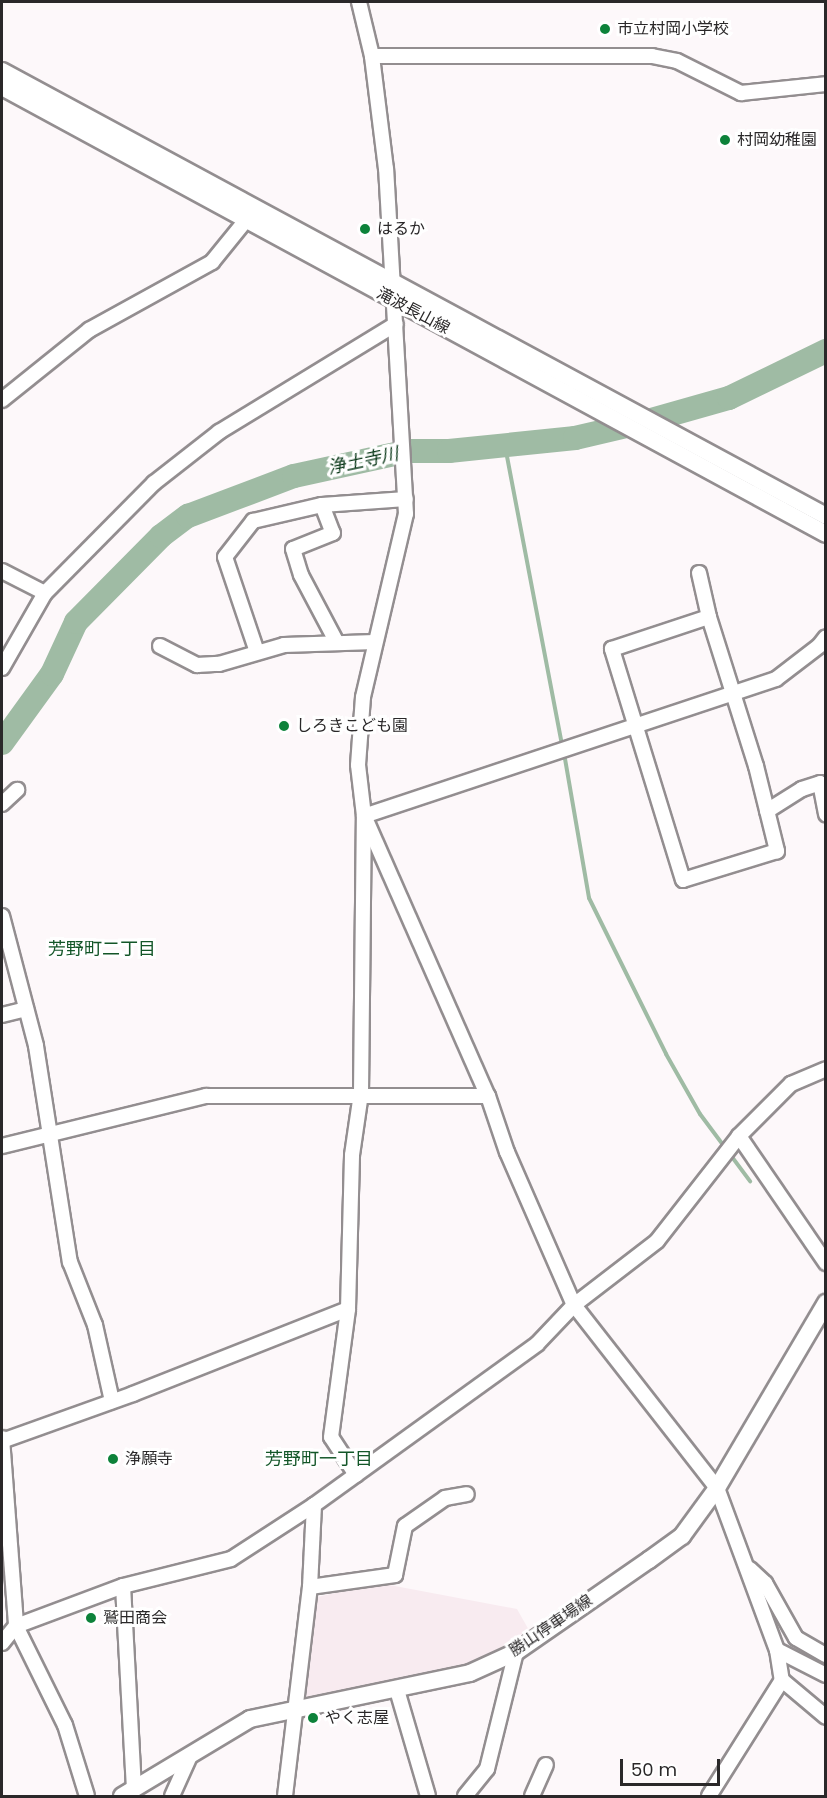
<!DOCTYPE html>
<meta charset="utf-8">
<style>
body{margin:0}
#map{position:relative;width:827px;height:1798px;overflow:hidden;background:#fdf8fa;font-family:Poppins,"Noto Sans JP",sans-serif}
div>[style]{position:absolute}
.built>*{inset:0;background:#f8ebf0}
.stream>*{height:4px;margin:-2px;padding:0 2px;transform-origin:2px;border-radius:2px;background:#9fbba4}
.river>*{height:24px;margin:-12px;padding:0 12px;transform-origin:12px;border-radius:12px;background:#9fbba4}
.roads{filter:drop-shadow(2px 0 #938e90) drop-shadow(-2px 0 #938e90) drop-shadow(0 2px #938e90) drop-shadow(0 -2px #938e90)}
.minor>*{height:14px;margin:-7px;padding:0 7px;transform-origin:7px;border-radius:7px;background:#fff}
.major>*{height:16px;margin:-8px;padding:0 8px;transform-origin:8px;border-radius:8px;background:#fff}
.dots>*{width:16px;height:16px;translate:-50% -50%;box-sizing:border-box;border:3px solid #fff;border-radius:50%}
span{translate:-50% -50%;white-space:nowrap;text-align:center;line-height:1.15;-webkit-text-stroke:6px #fff;paint-order:stroke}
.poi-label{font-size:16px;color:#2a2829}
.left{translate:0 -50%;text-align:left}
.street-label{font-size:16px;color:#2a2829}
.water-label{font-size:18px;color:#083717;font-style:italic}
.neighbourhood-label{font-size:18px;color:#135628}
.frame{position:absolute;inset:0;border:3px solid #2a2829;pointer-events:none}
.scale{position:absolute;left:620px;top:1759px;width:100px;height:27px;box-sizing:border-box;border:3px solid #2a2829;border-top:0;padding-left:8px;font-size:18px;line-height:21px;white-space:nowrap;color:#2a2829;-webkit-text-stroke:4px #fff;paint-order:stroke}
</style>
<div id="map">
<div class="built">
<i style="clip-path:polygon(379px 1583px,517px 1609px,530px 1632px,497px 1653px,459px 1668px,300px 1698px,313px 1598px)"></i>
</div>
<div class="stream">
<i style="left:505px;top:446px;width:305px;rotate:79.2deg"></i>
<i style="left:564px;top:753px;width:147px;rotate:80.2deg"></i>
<i style="left:589px;top:898px;width:174px;rotate:63.7deg"></i>
<i style="left:666px;top:1054px;width:69px;rotate:60.5deg"></i>
<i style="left:700px;top:1114px;width:84px;rotate:53.3deg"></i>
</div>
<div class="river">
<i style="left:2px;top:743px;width:85px;rotate:-54.1deg"></i>
<i style="left:52px;top:674px;width:57px;rotate:-65.2deg"></i>
<i style="left:76px;top:622px;width:121px;rotate:-45.3deg"></i>
<i style="left:161px;top:536px;width:34px;rotate:-37deg"></i>
<i style="left:188px;top:516px;width:113px;rotate:-20.7deg"></i>
<i style="left:294px;top:476px;width:118px;rotate:-12.3deg"></i>
<i style="left:409px;top:451px;width:40px"></i>
<i style="left:449px;top:451px;width:127px;rotate:-5.9deg"></i>
<i style="left:575px;top:438px;width:71px;rotate:-13.1deg"></i>
<i style="left:644px;top:422px;width:88px;rotate:-15.8deg"></i>
<i style="left:729px;top:398px;width:108px;rotate:-25.9deg"></i>
</div>
<div class="roads">
<div class="minor">
<i style="left:372px;top:56px;width:280px"></i>
<i style="left:652px;top:56px;width:25px;rotate:11deg"></i>
<i style="left:677px;top:61px;width:72px;rotate:26.6deg"></i>
<i style="left:741px;top:93px;width:85px;rotate:-6deg"></i>
<i style="left:2px;top:400px;width:112px;rotate:-38.8deg"></i>
<i style="left:89px;top:330px;width:141px;rotate:-28.9deg"></i>
<i style="left:212px;top:262px;width:54px;rotate:-51deg"></i>
<i style="left:322px;top:505px;width:30px;rotate:69deg"></i>
<i style="left:333px;top:533px;width:43px;rotate:158.2deg"></i>
<i style="left:293px;top:549px;width:27px;rotate:73deg"></i>
<i style="left:301px;top:575px;width:75px;rotate:62.1deg"></i>
<i style="left:2px;top:571px;width:48px;rotate:27.1deg"></i>
<i style="left:699px;top:573px;width:45px;rotate:77.2deg"></i>
<i style="left:709px;top:617px;width:156px;rotate:72.5deg"></i>
<i style="left:756px;top:766px;width:88px;rotate:76.1deg"></i>
<i style="left:777px;top:851px;width:98px;rotate:162.9deg"></i>
<i style="left:683px;top:880px;width:242px;rotate:-107.1deg"></i>
<i style="left:612px;top:649px;width:102px;rotate:-18.3deg"></i>
<i style="left:160px;top:646px;width:42px;rotate:27.2deg"></i>
<i style="left:197px;top:665px;width:22px;rotate:-3deg"></i>
<i style="left:219px;top:664px;width:68px;rotate:-16.3deg"></i>
<i style="left:284px;top:645px;width:91px;rotate:-1.9deg"></i>
<i style="left:257px;top:652px;width:100px;rotate:-108.6deg"></i>
<i style="left:225px;top:557px;width:46px;rotate:-52.1deg"></i>
<i style="left:253px;top:521px;width:71px;rotate:-13.1deg"></i>
<i style="left:322px;top:505px;width:84px;rotate:-4.1deg"></i>
<i style="left:2px;top:668px;width:86px;rotate:-60.2deg"></i>
<i style="left:45px;top:593px;width:155px;rotate:-45.3deg"></i>
<i style="left:154px;top:483px;width:83px;rotate:-38.1deg"></i>
<i style="left:219px;top:432px;width:207px;rotate:-31.4deg"></i>
<i style="left:2px;top:804px;width:21px;rotate:-43deg"></i>
<i style="left:767px;top:811px;width:41px;rotate:-32.2deg"></i>
<i style="left:802px;top:789px;width:19px;rotate:-18deg"></i>
<i style="left:820px;top:783px;width:32px;rotate:79deg"></i>
<i style="left:364px;top:816px;width:434px;rotate:-18.4deg"></i>
<i style="left:776px;top:679px;width:54px;rotate:-37.5deg"></i>
<i style="left:819px;top:646px;width:11px;rotate:-52deg"></i>
<i style="left:366px;top:820px;width:302px;rotate:66.2deg"></i>
<i style="left:488px;top:1096px;width:59px;rotate:71.3deg"></i>
<i style="left:507px;top:1152px;width:167px;rotate:66.4deg"></i>
<i style="left:574px;top:1305px;width:232px;rotate:52deg"></i>
<i style="left:717px;top:1488px;width:173px;rotate:69.7deg"></i>
<i style="left:777px;top:1650px;width:30px;rotate:81deg"></i>
<i style="left:782px;top:1680px;width:57px;rotate:40.1deg"></i>
<i style="left:2px;top:916px;width:134px;rotate:75.3deg"></i>
<i style="left:36px;top:1046px;width:219px;rotate:81.1deg"></i>
<i style="left:70px;top:1262px;width:68px;rotate:68.4deg"></i>
<i style="left:95px;top:1325px;width:78px;rotate:77.4deg"></i>
<i style="left:2px;top:1015px;width:25px;rotate:-14deg"></i>
<i style="left:739px;top:1136px;width:154px;rotate:55.6deg"></i>
<i style="left:2px;top:1146px;width:210px;rotate:-13.8deg"></i>
<i style="left:206px;top:1096px;width:282px"></i>
<i style="left:2px;top:1438px;width:189px;rotate:85.7deg"></i>
<i style="left:16px;top:1626px;width:110px;rotate:63.7deg"></i>
<i style="left:65px;top:1725px;width:74px;rotate:72.8deg"></i>
<i style="left:2px;top:1441px;width:139px;rotate:-19.7deg"></i>
<i style="left:133px;top:1394px;width:231px;rotate:-21.6deg"></i>
<i style="left:356px;top:1475px;width:45px;rotate:-123.3deg"></i>
<i style="left:331px;top:1437px;width:129px;rotate:-82.4deg"></i>
<i style="left:348px;top:1309px;width:154px;rotate:-88.5deg"></i>
<i style="left:352px;top:1155px;width:63px;rotate:-81.7deg"></i>
<i style="left:361px;top:1093px;width:277px;rotate:-89.4deg"></i>
<i style="left:364px;top:816px;width:51px;rotate:-96.7deg"></i>
<i style="left:358px;top:765px;width:68px;rotate:-85.8deg"></i>
<i style="left:363px;top:697px;width:188px;rotate:-76.8deg"></i>
<i style="left:406px;top:514px;width:346px;rotate:-93.3deg"></i>
<i style="left:386px;top:169px;width:114px;rotate:-97.1deg"></i>
<i style="left:372px;top:56px;width:56px;rotate:-103.5deg"></i>
<i style="left:750px;top:1569px;width:21px;rotate:43deg"></i>
<i style="left:765px;top:1583px;width:63px;rotate:60.6deg"></i>
<i style="left:796px;top:1638px;width:34px;rotate:30deg"></i>
<i style="left:123px;top:1586px;width:201px;rotate:86.9deg"></i>
<i style="left:310px;top:1587px;width:86px;rotate:-8deg"></i>
<i style="left:395px;top:1575px;width:50px;rotate:-78.5deg"></i>
<i style="left:405px;top:1526px;width:49px;rotate:-35deg"></i>
<i style="left:445px;top:1498px;width:22px;rotate:-10deg"></i>
<i style="left:2px;top:1643px;width:22px;rotate:-51deg"></i>
<i style="left:16px;top:1626px;width:114px;rotate:-20.5deg"></i>
<i style="left:123px;top:1586px;width:111px;rotate:-14deg"></i>
<i style="left:231px;top:1559px;width:99px;rotate:-33deg"></i>
<i style="left:314px;top:1505px;width:275px;rotate:-35.8deg"></i>
<i style="left:537px;top:1344px;width:54px;rotate:-46.5deg"></i>
<i style="left:574px;top:1305px;width:105px;rotate:-37.6deg"></i>
<i style="left:657px;top:1241px;width:133px;rotate:-52deg"></i>
<i style="left:739px;top:1136px;width:74px;rotate:-45deg"></i>
<i style="left:791px;top:1084px;width:38px;rotate:-23deg"></i>
<i style="left:777px;top:1650px;width:55px;rotate:27deg"></i>
<i style="left:397px;top:1690px;width:110px;rotate:73.7deg"></i>
<i style="left:172px;top:1796px;width:44px;rotate:-65.8deg"></i>
<i style="left:285px;top:1796px;width:210px;rotate:-83.2deg"></i>
<i style="left:310px;top:1587px;width:82px;rotate:-87.2deg"></i>
<i style="left:465px;top:1796px;width:35px;rotate:-51deg"></i>
<i style="left:487px;top:1769px;width:121px;rotate:-76.1deg"></i>
<i style="left:532px;top:1796px;width:34px;rotate:-66deg"></i>
<i style="left:709px;top:1796px;width:137px;rotate:-57.8deg"></i>
</div>
<div class="major">
<i style="left:2px;top:71px;width:936px;rotate:28.37deg"></i>
<i style="left:2px;top:87px;width:937px;rotate:28.48deg"></i>
<i style="left:122px;top:1796px;width:149px;rotate:-31deg"></i>
<i style="left:250px;top:1719px;width:225px;rotate:-11.8deg"></i>
<i style="left:470px;top:1673px;width:51px;rotate:-24.5deg"></i>
<i style="left:516px;top:1652px;width:162px;rotate:-34.7deg"></i>
<i style="left:649px;top:1560px;width:41px;rotate:-36deg"></i>
<i style="left:682px;top:1536px;width:59px;rotate:-53.9deg"></i>
<i style="left:717px;top:1488px;width:215px;rotate:-59.5deg"></i>
</div>
</div>
<div class="dots">
<i style="left:605px;top:29px;background:#0d823a"></i>
<i style="left:725px;top:140px;background:#0d823a"></i>
<i style="left:365px;top:229px;background:#0d823a"></i>
<i style="left:284px;top:726px;background:#0d823a"></i>
<i style="left:113px;top:1459px;background:#0d823a"></i>
<i style="left:91px;top:1618px;background:#0d823a"></i>
<i style="left:313px;top:1718px;background:#0d823a"></i>
</div>
<div class="poi-label">
<span class="left" style="left:617px;top:29px">市立村岡小学校</span>
<span class="left" style="left:737px;top:140px">村岡幼稚園</span>
<span class="left" style="left:377px;top:229px">はるか</span>
<span class="left" style="left:296px;top:726px">しろきこども園</span>
<span class="left" style="left:125px;top:1459px">浄願寺</span>
<span class="left" style="left:103px;top:1618px">鷲田商会</span>
<span class="left" style="left:325px;top:1718px">やく志屋</span>
</div>
<div class="street-label">
<span style="left:413px;top:311px;rotate:28deg">滝波長山線</span>
<span style="left:551px;top:1626px;rotate:-34deg">勝山停車場線</span>
</div>
<div class="water-label">
<span style="left:363px;top:461px;rotate:-12deg">浄土寺川</span>
</div>
<div class="neighbourhood-label">
<span style="left:102px;top:949px">芳野町二丁目</span>
<span style="left:319px;top:1459px">芳野町一丁目</span>
</div>
<div class="frame"></div>
<div class="scale">50 m</div>
</div>
